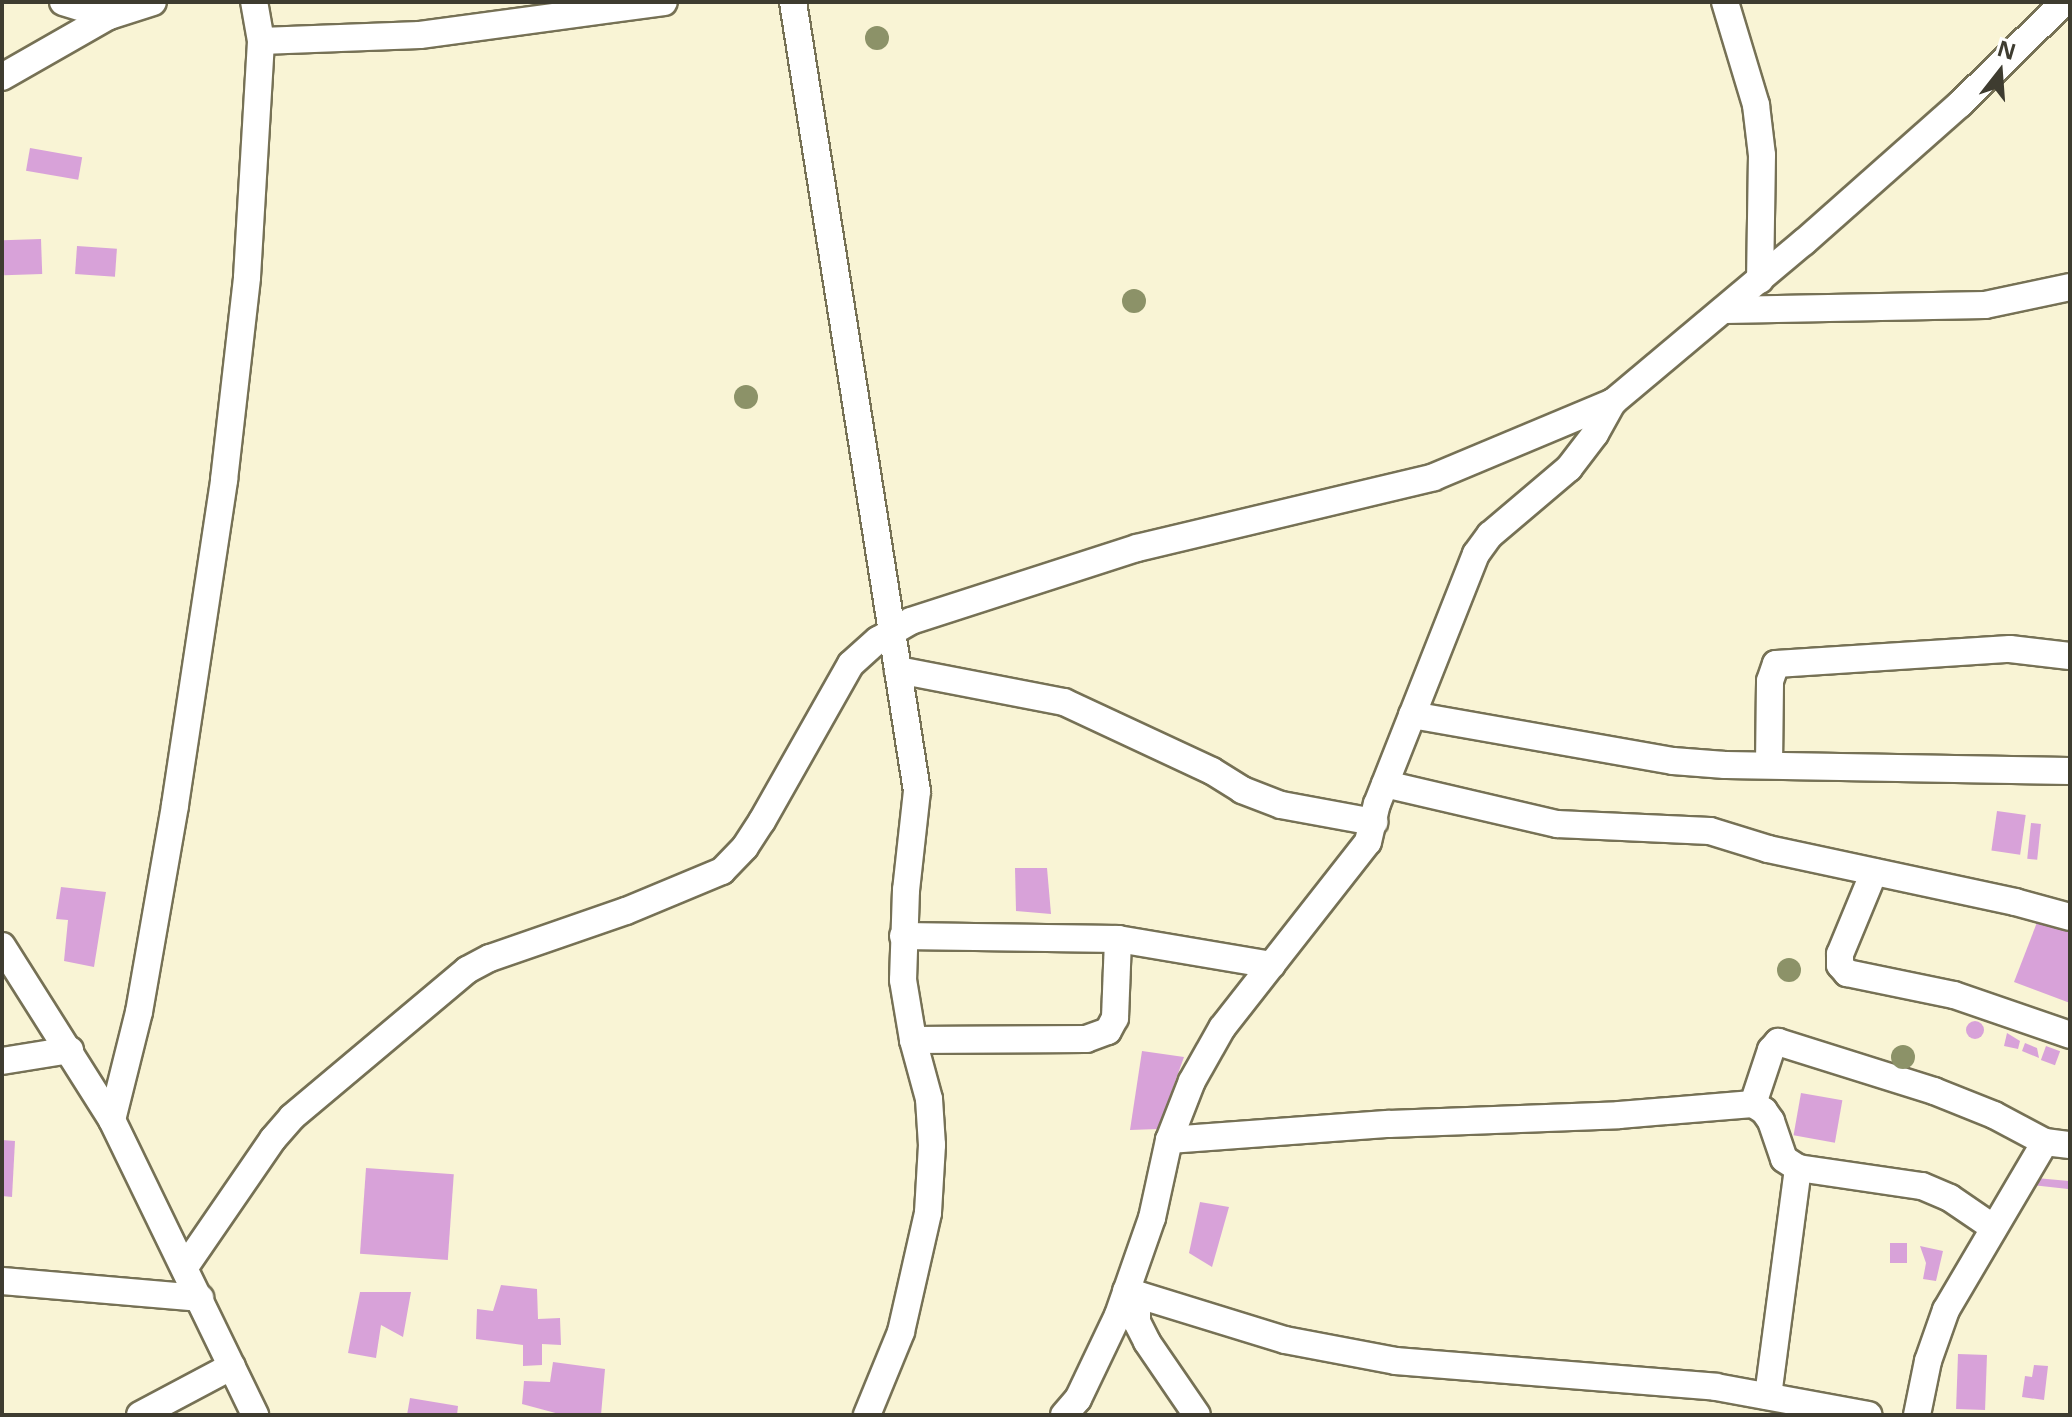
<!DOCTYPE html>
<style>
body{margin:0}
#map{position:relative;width:2072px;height:1417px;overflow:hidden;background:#f9f4d5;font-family:"Noto Sans",sans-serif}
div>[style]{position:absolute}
.building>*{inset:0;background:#d8a2d9;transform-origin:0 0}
.round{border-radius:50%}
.roads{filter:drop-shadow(2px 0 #767155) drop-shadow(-2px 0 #767155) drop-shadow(0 2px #767155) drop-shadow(0 -2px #767155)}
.street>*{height:26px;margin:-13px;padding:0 13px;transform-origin:13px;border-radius:13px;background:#fff}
.trees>*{width:24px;height:24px;margin:-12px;border-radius:50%;background:#8c9268}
span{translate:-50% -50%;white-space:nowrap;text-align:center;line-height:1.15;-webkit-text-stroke:7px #fff;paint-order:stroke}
.frame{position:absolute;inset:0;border:4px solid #3e3c30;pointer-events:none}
.north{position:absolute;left:1960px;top:32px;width:80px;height:80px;-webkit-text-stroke:6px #fff;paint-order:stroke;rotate:17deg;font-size:22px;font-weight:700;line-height:32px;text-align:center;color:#3e3c30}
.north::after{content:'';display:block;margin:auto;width:28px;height:36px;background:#3e3c30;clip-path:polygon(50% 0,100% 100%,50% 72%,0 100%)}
</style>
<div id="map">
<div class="building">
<i style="left:30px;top:148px;width:53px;height:23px;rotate:10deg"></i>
<i style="left:41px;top:239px;width:35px;height:38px;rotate:88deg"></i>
<i style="left:77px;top:246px;width:40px;height:28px;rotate:4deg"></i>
<i style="left:1997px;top:811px;width:29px;height:40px;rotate:8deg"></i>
<i style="left:2031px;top:823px;width:10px;height:36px;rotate:6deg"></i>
<i style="clip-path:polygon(1015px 868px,1047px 868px,1051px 914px,1016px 911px)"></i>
<i style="clip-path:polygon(61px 887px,106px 892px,94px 967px,64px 961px,68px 920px,56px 919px)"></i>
<i style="clip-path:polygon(2046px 899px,2070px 908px,2070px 1003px,2014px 982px)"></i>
<i class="round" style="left:1966px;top:1021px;width:18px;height:18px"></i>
<i style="clip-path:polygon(2007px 1033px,2020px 1041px,2018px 1049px,2004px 1046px)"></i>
<i style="clip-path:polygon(2025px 1043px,2037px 1048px,2039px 1058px,2022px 1051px)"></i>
<i style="left:2046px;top:1046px;width:15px;height:15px;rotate:20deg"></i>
<i style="clip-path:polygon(1142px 1051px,1184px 1057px,1158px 1129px,1130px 1130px)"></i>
<i style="left:1801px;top:1093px;width:42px;height:43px;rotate:10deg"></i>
<i style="clip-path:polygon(2px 1140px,15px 1141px,12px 1197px,2px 1196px)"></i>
<i style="left:366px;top:1168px;width:88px;height:86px;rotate:4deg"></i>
<i style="clip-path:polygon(2036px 1178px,2069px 1181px,2068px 1189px,2031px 1185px)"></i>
<i style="clip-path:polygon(1200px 1202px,1229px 1207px,1212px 1267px,1189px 1253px)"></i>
<i style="left:1890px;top:1243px;width:17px;height:20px"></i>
<i style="clip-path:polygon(1920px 1246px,1943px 1251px,1936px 1281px,1923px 1279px,1926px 1263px)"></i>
<i style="clip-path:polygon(501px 1285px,537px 1289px,538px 1319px,560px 1318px,561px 1345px,542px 1344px,542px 1365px,523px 1366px,523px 1345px,476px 1339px,477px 1309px,493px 1311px)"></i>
<i style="clip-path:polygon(360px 1292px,411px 1292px,403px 1337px,381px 1325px,376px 1358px,348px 1353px)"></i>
<i style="left:1958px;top:1354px;width:29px;height:55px;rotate:2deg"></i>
<i style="clip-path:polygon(553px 1362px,605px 1369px,601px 1415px,563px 1415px,522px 1404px,524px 1381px,550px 1382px)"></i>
<i style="clip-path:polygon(2034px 1365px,2048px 1366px,2044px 1400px,2022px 1397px,2025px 1376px,2032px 1377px)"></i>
<i style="clip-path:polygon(410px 1398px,458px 1406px,457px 1415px,407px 1415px)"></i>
</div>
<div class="roads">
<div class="street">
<i style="left:63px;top:2px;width:48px;rotate:16.9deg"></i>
<i style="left:793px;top:2px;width:799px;rotate:81.07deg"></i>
<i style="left:917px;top:791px;width:100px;rotate:96.3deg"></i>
<i style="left:906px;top:890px;width:90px;rotate:91.9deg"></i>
<i style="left:903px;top:980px;width:61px;rotate:80.5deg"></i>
<i style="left:913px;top:1040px;width:61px;rotate:74.8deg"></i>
<i style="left:929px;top:1099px;width:46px;rotate:86.3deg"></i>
<i style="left:932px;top:1145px;width:68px;rotate:93.4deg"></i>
<i style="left:928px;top:1213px;width:122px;rotate:102.8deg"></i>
<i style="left:901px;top:1332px;width:90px;rotate:112.3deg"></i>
<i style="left:1725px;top:2px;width:108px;rotate:73.2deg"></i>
<i style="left:1756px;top:105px;width:50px;rotate:83.2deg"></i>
<i style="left:1762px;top:155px;width:125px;rotate:90.9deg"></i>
<i style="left:261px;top:41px;width:159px;rotate:-2.2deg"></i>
<i style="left:420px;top:35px;width:246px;rotate:-7.7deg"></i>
<i style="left:2px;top:77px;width:123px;rotate:-29.7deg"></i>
<i style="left:109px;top:16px;width:46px;rotate:-17.7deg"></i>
<i style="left:1725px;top:310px;width:260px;rotate:-1.1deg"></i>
<i style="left:1985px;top:305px;width:87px;rotate:-12deg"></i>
<i style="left:898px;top:670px;width:169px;rotate:10.9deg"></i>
<i style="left:1064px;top:702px;width:163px;rotate:25deg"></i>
<i style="left:1212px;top:771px;width:36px;rotate:32deg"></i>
<i style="left:1242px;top:790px;width:42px;rotate:21deg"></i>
<i style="left:1281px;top:805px;width:95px;rotate:10.4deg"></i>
<i style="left:1412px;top:715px;width:265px;rotate:10deg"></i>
<i style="left:1673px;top:761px;width:52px;rotate:4.4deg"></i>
<i style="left:1725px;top:765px;width:345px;rotate:1deg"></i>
<i style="left:1769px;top:765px;width:84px;rotate:-89.3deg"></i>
<i style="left:1770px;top:681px;width:18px;rotate:-71deg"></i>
<i style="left:1776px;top:664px;width:234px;rotate:-3.7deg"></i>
<i style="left:2010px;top:649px;width:60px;rotate:6.7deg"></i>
<i style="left:1385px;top:784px;width:177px;rotate:13.1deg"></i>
<i style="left:1557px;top:824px;width:153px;rotate:2.6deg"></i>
<i style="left:1710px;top:831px;width:61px;rotate:17.2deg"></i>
<i style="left:1768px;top:849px;width:253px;rotate:12.1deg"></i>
<i style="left:2015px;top:902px;width:57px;rotate:15.3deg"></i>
<i style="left:1874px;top:872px;width:89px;rotate:112.5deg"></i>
<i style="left:1840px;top:954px;width:11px;rotate:90deg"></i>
<i style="left:1840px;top:965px;width:11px;rotate:49deg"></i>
<i style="left:1847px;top:973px;width:109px;rotate:11.6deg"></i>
<i style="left:1954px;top:995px;width:123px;rotate:19deg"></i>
<i style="left:903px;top:936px;width:215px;rotate:0.8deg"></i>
<i style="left:1118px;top:939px;width:156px;rotate:9.6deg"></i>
<i style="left:2px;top:946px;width:206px;rotate:57.7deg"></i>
<i style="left:112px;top:1120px;width:328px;rotate:64.1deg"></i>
<i style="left:913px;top:1040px;width:173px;rotate:-0.3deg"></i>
<i style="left:1086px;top:1039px;width:23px;rotate:-20deg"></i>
<i style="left:1108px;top:1031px;width:15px;rotate:-62deg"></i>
<i style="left:1115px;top:1018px;width:79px;rotate:-87.8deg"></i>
<i style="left:2px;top:1061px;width:69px;rotate:-9.2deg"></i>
<i style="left:1753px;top:1104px;width:57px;rotate:-71.6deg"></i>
<i style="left:1771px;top:1050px;width:11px;rotate:-49deg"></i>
<i style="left:1778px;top:1042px;width:164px;rotate:17.4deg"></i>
<i style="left:1934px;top:1091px;width:65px;rotate:21.8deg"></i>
<i style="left:1994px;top:1115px;width:58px;rotate:27.9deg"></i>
<i style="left:2045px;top:1142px;width:25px;rotate:7deg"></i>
<i style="left:112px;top:1120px;width:111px;rotate:-76deg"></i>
<i style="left:139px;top:1012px;width:210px;rotate:-80.1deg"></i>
<i style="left:175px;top:805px;width:329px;rotate:-81.4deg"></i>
<i style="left:224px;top:480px;width:204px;rotate:-83.5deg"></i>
<i style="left:247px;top:277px;width:236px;rotate:-86.6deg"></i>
<i style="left:261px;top:41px;width:40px;rotate:-100deg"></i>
<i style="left:1169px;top:1140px;width:221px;rotate:-4.2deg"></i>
<i style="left:1389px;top:1124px;width:230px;rotate:-2.2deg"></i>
<i style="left:1619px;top:1115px;width:134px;rotate:-4.7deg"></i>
<i style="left:1753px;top:1104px;width:13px;rotate:32deg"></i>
<i style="left:1764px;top:1111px;width:12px;rotate:55deg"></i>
<i style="left:1771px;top:1121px;width:40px;rotate:71.1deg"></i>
<i style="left:1784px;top:1159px;width:17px;rotate:33deg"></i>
<i style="left:1798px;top:1168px;width:125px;rotate:8.3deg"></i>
<i style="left:1922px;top:1186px;width:30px;rotate:23deg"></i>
<i style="left:1950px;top:1198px;width:53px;rotate:34.3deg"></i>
<i style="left:185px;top:1267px;width:155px;rotate:-55.5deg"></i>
<i style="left:273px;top:1139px;width:29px;rotate:-49deg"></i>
<i style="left:292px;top:1117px;width:229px;rotate:-40deg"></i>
<i style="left:467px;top:970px;width:26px;rotate:-28deg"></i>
<i style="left:490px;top:958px;width:144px;rotate:-19.1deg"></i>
<i style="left:626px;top:911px;width:104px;rotate:-22.6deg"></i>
<i style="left:722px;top:871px;width:33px;rotate:-46deg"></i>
<i style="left:745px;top:847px;width:31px;rotate:-57deg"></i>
<i style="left:762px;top:821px;width:180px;rotate:-60.5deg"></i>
<i style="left:851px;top:664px;width:36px;rotate:-42deg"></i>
<i style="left:878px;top:640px;width:38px;rotate:-30deg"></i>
<i style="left:911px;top:621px;width:237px;rotate:-17.9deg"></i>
<i style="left:1137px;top:548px;width:305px;rotate:-13.4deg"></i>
<i style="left:1434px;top:477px;width:194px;rotate:-22.7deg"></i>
<i style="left:1613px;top:402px;width:249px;rotate:-40deg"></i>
<i style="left:1804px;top:242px;width:208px;rotate:-41.5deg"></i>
<i style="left:1960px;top:104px;width:146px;rotate:-44.4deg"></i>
<i style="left:2px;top:1281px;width:199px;rotate:4.9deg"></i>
<i style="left:1126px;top:1291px;width:166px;rotate:17.1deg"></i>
<i style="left:1285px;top:1340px;width:113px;rotate:10.7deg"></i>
<i style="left:1396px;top:1361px;width:321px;rotate:4.6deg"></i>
<i style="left:1716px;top:1387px;width:155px;rotate:10.4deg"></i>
<i style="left:1137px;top:1294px;width:28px;rotate:90deg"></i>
<i style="left:1137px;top:1322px;width:22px;rotate:63deg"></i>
<i style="left:1147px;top:1342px;width:88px;rotate:55.6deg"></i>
<i style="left:1768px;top:1396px;width:230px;rotate:-82.5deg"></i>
<i style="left:140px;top:1415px;width:104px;rotate:-28deg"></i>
<i style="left:1064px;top:1415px;width:21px;rotate:-49deg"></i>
<i style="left:1078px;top:1399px;width:93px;rotate:-64.5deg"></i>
<i style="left:1118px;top:1315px;width:103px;rotate:-70.7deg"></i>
<i style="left:1152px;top:1218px;width:80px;rotate:-77.7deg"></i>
<i style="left:1169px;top:1140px;width:63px;rotate:-68.7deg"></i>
<i style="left:1192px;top:1081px;width:61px;rotate:-60.5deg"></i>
<i style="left:1222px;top:1028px;width:236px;rotate:-51.9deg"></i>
<i style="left:1368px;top:842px;width:39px;rotate:-77deg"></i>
<i style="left:1377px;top:804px;width:269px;rotate:-68.4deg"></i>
<i style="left:1476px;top:554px;width:24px;rotate:-54deg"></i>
<i style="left:1490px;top:535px;width:104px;rotate:-40.3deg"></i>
<i style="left:1569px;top:468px;width:43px;rotate:-52.6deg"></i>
<i style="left:1595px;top:434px;width:37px;rotate:-61deg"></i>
<i style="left:1917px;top:1415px;width:55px;rotate:-78.5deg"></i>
<i style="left:1928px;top:1361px;width:54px;rotate:-70.6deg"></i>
<i style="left:1946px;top:1310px;width:195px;rotate:-59.5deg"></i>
</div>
</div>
<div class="trees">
<i style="left:877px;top:38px"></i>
<i style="left:1134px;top:301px"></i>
<i style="left:746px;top:397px"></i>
<i style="left:1789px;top:970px"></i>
<i style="left:1903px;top:1057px"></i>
</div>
<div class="frame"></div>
<div class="north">N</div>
</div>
